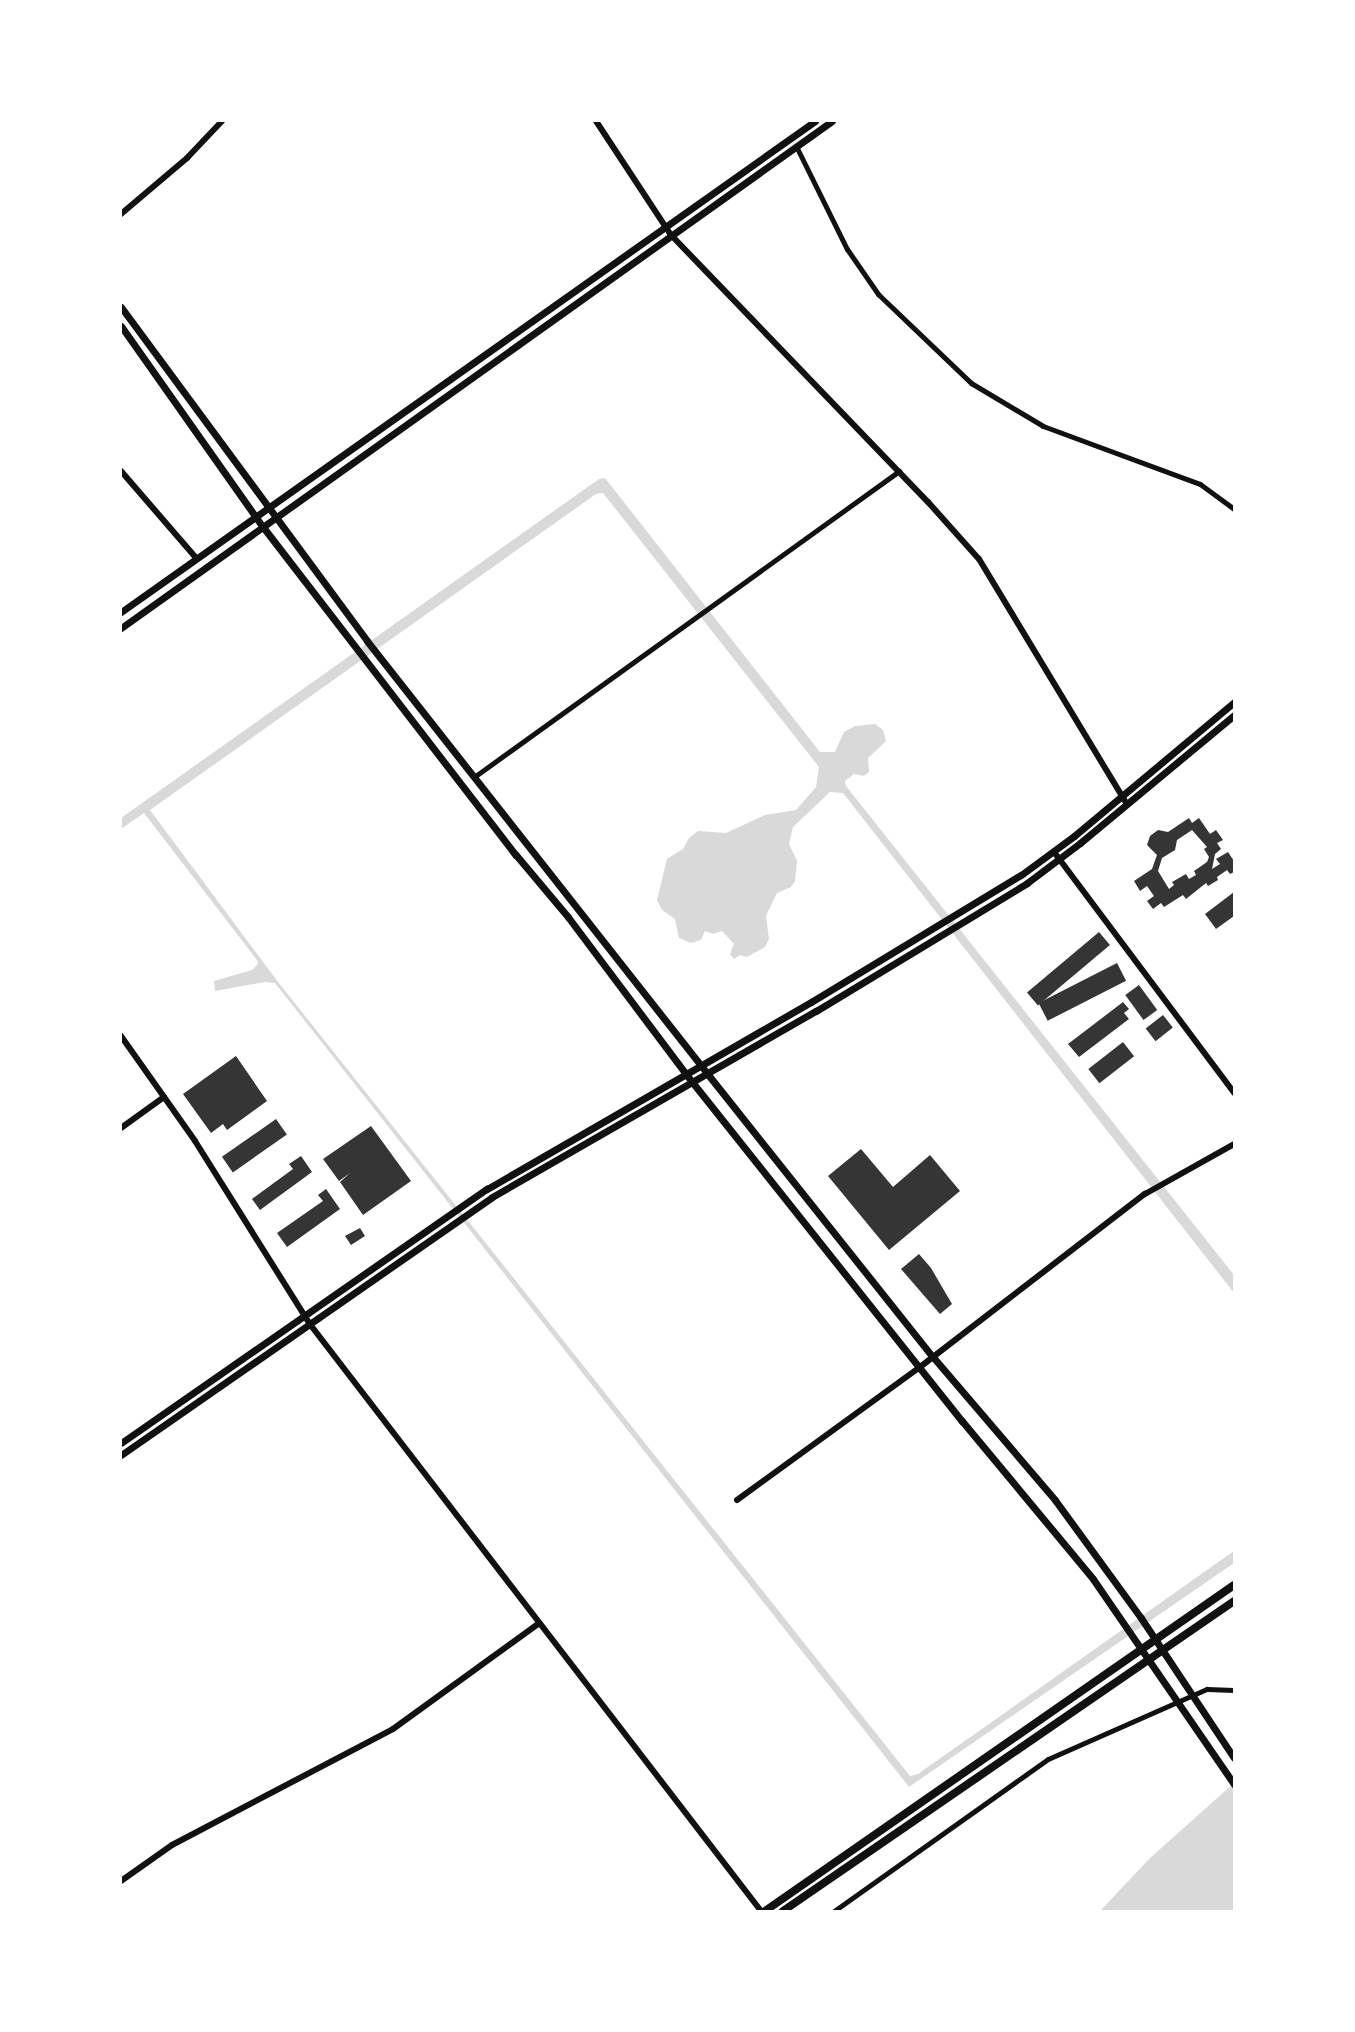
<!DOCTYPE html>
<style>
body{margin:0}
#map{position:relative;width:1355px;height:2032px;overflow:hidden;background:#fff;font-family:"Open Sans",sans-serif}
div>[style]{position:absolute}
.water>*{inset:0;background:#d9d9d9}
.building>*{inset:0;background:#353535;transform-origin:0 0}
.minor>*{height:5px;margin:-2.5px;padding:0 2.5px;transform-origin:2.5px;border-radius:2.5px;background:#111}
.tertiary>*{height:6px;margin:-3px;padding:0 3px;transform-origin:3px;border-radius:3px;background:#111}
.secondary>*{height:7px;margin:-3.5px;padding:0 3.5px;transform-origin:3.5px;border-radius:3.5px;background:#111}
.primary>*{height:8px;margin:-4px;padding:0 4px;transform-origin:4px;border-radius:4px;background:#111}
span{translate:-50% -50%;white-space:nowrap;text-align:center;line-height:1.15;-webkit-text-stroke:5px #fff;paint-order:stroke}
.frame{position:absolute;inset:0;border:122px solid #fff;pointer-events:none}
</style>
<div id="map">
<div class="water">
<i style="clip-path:polygon(605px 478px,820px 752px,835px 752px,844px 732px,855px 726px,875px 724px,883px 730px,886px 741px,868px 758px,869px 772px,864px 776px,854px 774px,845px 781px,846px 786px,1234px 1275px,1234px 1293px,843px 793px,830px 792px,793px 827px,789px 844px,797px 861px,795px 881px,791px 887px,777px 893px,766px 916px,769px 939px,765px 947px,747px 957px,740px 955px,734px 959px,730px 954px,734px 944px,722px 931px,713px 934px,705px 931px,701px 940px,691px 943px,679px 938px,675px 919px,662px 910px,657px 900px,667px 859px,683px 849px,689px 838px,698px 831px,726px 833px,765px 815px,796px 810px,816px 787px,819px 767px,603px 493px,596px 494px,150px 810px,278px 982px,910px 1776px,918px 1774px,1234px 1551px,1234px 1563px,909px 1787px,275px 983px,265px 982px,215px 991px,214px 981px,252px 970px,258px 964px,257px 960px,144px 813px,121px 829px,121px 818px,599px 479px)"></i>
<i style="clip-path:polygon(1234px 1783px,1234px 1911px,1100px 1911px,1150px 1858px)"></i>
</div>
<div class="building">
<i style="clip-path:polygon(evenodd,1189px 818px,1192px 823px,1199px 818px,1210px 834px,1216px 830px,1223px 840px,1217px 843px,1221px 849px,1215px 854px,1212px 869px,1220px 864px,1216px 859px,1228px 852px,1234px 861px,1234px 872px,1230px 874px,1227px 870px,1217px 877px,1218px 880px,1208px 886px,1206px 883px,1186px 899px,1183px 895px,1164px 907px,1161px 903px,1153px 909px,1147px 901px,1154px 896px,1147px 886px,1140px 891px,1134px 881px,1152px 869px,1157px 855px,1147px 845px,1150px 836px,1158px 830px,1168px 832px,1189px 818px,1192px 830px,1207px 847px,1204px 849px,1209px 857px,1207px 862px,1194px 871px,1196px 875px,1189px 879px,1186px 874px,1172px 882px,1174px 885px,1169px 889px,1158px 871px,1162px 858px,1175px 850px,1177px 840px,1192px 830px)"></i>
<i style="clip-path:polygon(1234px 892px,1234px 916px,1216px 929px,1205px 914px)"></i>
<i style="left:1099px;top:932px;width:17px;height:94px;rotate:50deg"></i>
<i style="left:1117px;top:963px;width:20px;height:88px;rotate:63deg"></i>
<i style="left:1139px;top:985px;width:31px;height:17px;rotate:54deg"></i>
<i style="clip-path:polygon(1123px 1002px,1129px 1009px,1124px 1013px,1129px 1019px,1079px 1057px,1068px 1044px)"></i>
<i style="left:1163px;top:1015px;width:16px;height:22px;rotate:52deg"></i>
<i style="left:1123px;top:1042px;width:18px;height:44px;rotate:52deg"></i>
<i style="clip-path:polygon(236px 1056px,267px 1101px,227px 1130px,223px 1124px,211px 1133px,183px 1094px)"></i>
<i style="left:276px;top:1119px;width:19px;height:66px;rotate:55deg"></i>
<i style="clip-path:polygon(371px 1126px,411px 1181px,363px 1215px,340px 1182px,350px 1173px,339px 1181px,323px 1159px)"></i>
<i style="clip-path:polygon(861px 1149px,893px 1187px,930px 1155px,960px 1191px,889px 1250px,828px 1176px)"></i>
<i style="clip-path:polygon(301px 1156px,312px 1172px,260px 1210px,252px 1199px,293px 1169px,289px 1164px)"></i>
<i style="clip-path:polygon(326px 1189px,340px 1209px,287px 1247px,277px 1233px,323px 1201px,318px 1195px)"></i>
<i style="clip-path:polygon(360px 1228px,365px 1236px,351px 1245px,345px 1236px)"></i>
<i style="clip-path:polygon(919px 1254px,931px 1268px,952px 1304px,940px 1314px,901px 1269px)"></i>
</div>
<div class="minor">
<i style="left:796px;top:146px;width:115px;rotate:63.7deg"></i>
<i style="left:847px;top:249px;width:55px;rotate:55.4deg"></i>
<i style="left:878px;top:294px;width:129px;rotate:43.7deg"></i>
<i style="left:971px;top:383px;width:84px;rotate:30.8deg"></i>
<i style="left:1043px;top:426px;width:167px;rotate:20.3deg"></i>
<i style="left:1200px;top:484px;width:42px;rotate:36.3deg"></i>
<i style="left:474px;top:777px;width:524px;rotate:-35.75deg"></i>
<i style="left:834px;top:1911px;width:262px;rotate:-35.4deg"></i>
<i style="left:1048px;top:1759px;width:174px;rotate:-23.8deg"></i>
<i style="left:1207px;top:1689px;width:27px;rotate:2deg"></i>
</div>
<div class="tertiary">
<i style="left:596px;top:121px;width:136px;rotate:56.7deg"></i>
<i style="left:671px;top:235px;width:371px;rotate:46.1deg"></i>
<i style="left:928px;top:502px;width:76px;rotate:48.2deg"></i>
<i style="left:979px;top:559px;width:286px;rotate:58.9deg"></i>
<i style="left:121px;top:214px;width:87px;rotate:-40.3deg"></i>
<i style="left:187px;top:158px;width:51px;rotate:-46.6deg"></i>
<i style="left:121px;top:471px;width:116px;rotate:49.2deg"></i>
<i style="left:1054px;top:852px;width:301px;rotate:53.2deg"></i>
<i style="left:121px;top:1036px;width:128px;rotate:54.8deg"></i>
<i style="left:195px;top:1141px;width:215px;rotate:57.9deg"></i>
<i style="left:309px;top:1323px;width:742px;rotate:52.45deg"></i>
<i style="left:121px;top:1128px;width:53px;rotate:-35.8deg"></i>
<i style="left:737px;top:1500px;width:226px;rotate:-36deg"></i>
<i style="left:920px;top:1367px;width:284px;rotate:-37.6deg"></i>
<i style="left:1145px;top:1194px;width:102px;rotate:-29.3deg"></i>
<i style="left:121px;top:1881px;width:62px;rotate:-35.2deg"></i>
<i style="left:172px;top:1845px;width:250px;rotate:-27.7deg"></i>
<i style="left:393px;top:1729px;width:179px;rotate:-35.9deg"></i>
</div>
<div class="secondary">
<i style="left:121px;top:307px;width:415px;rotate:53.6deg"></i>
<i style="left:367px;top:641px;width:548px;rotate:51.81deg"></i>
<i style="left:706px;top:1072px;width:364px;rotate:51.5deg"></i>
<i style="left:933px;top:1357px;width:188px;rotate:49.5deg"></i>
<i style="left:1055px;top:1500px;width:146px;rotate:53.9deg"></i>
<i style="left:1141px;top:1618px;width:168px;rotate:56.4deg"></i>
<i style="left:121px;top:326px;width:246px;rotate:54.8deg"></i>
<i style="left:263px;top:527px;width:414px;rotate:52.4deg"></i>
<i style="left:516px;top:855px;width:81px;rotate:50deg"></i>
<i style="left:568px;top:917px;width:195px;rotate:53.1deg"></i>
<i style="left:685px;top:1073px;width:445px;rotate:51.5deg"></i>
<i style="left:962px;top:1421px;width:205px;rotate:50.3deg"></i>
<i style="left:1093px;top:1579px;width:249px;rotate:55.5deg"></i>
<i style="left:121px;top:612px;width:850px;rotate:-35.28deg"></i>
<i style="left:121px;top:628px;width:873px;rotate:-35.49deg"></i>
<i style="left:121px;top:1443px;width:446px;rotate:-34.8deg"></i>
<i style="left:487px;top:1189px;width:374px;rotate:-30deg"></i>
<i style="left:811px;top:1002px;width:245px;rotate:-31.2deg"></i>
<i style="left:1021px;top:875px;width:66px;rotate:-36.3deg"></i>
<i style="left:1074px;top:836px;width:209px;rotate:-39.9deg"></i>
<i style="left:121px;top:1455px;width:452px;rotate:-34.8deg"></i>
<i style="left:492px;top:1197px;width:374px;rotate:-29.9deg"></i>
<i style="left:816px;top:1011px;width:247px;rotate:-31.2deg"></i>
<i style="left:1027px;top:883px;width:66px;rotate:-37deg"></i>
<i style="left:1080px;top:843px;width:200px;rotate:-39.7deg"></i>
</div>
<div class="primary">
<i style="left:765px;top:1911px;width:571px;rotate:-34.8deg"></i>
<i style="left:783px;top:1911px;width:547px;rotate:-34.5deg"></i>
</div>
<div class="frame"></div>
</div>
